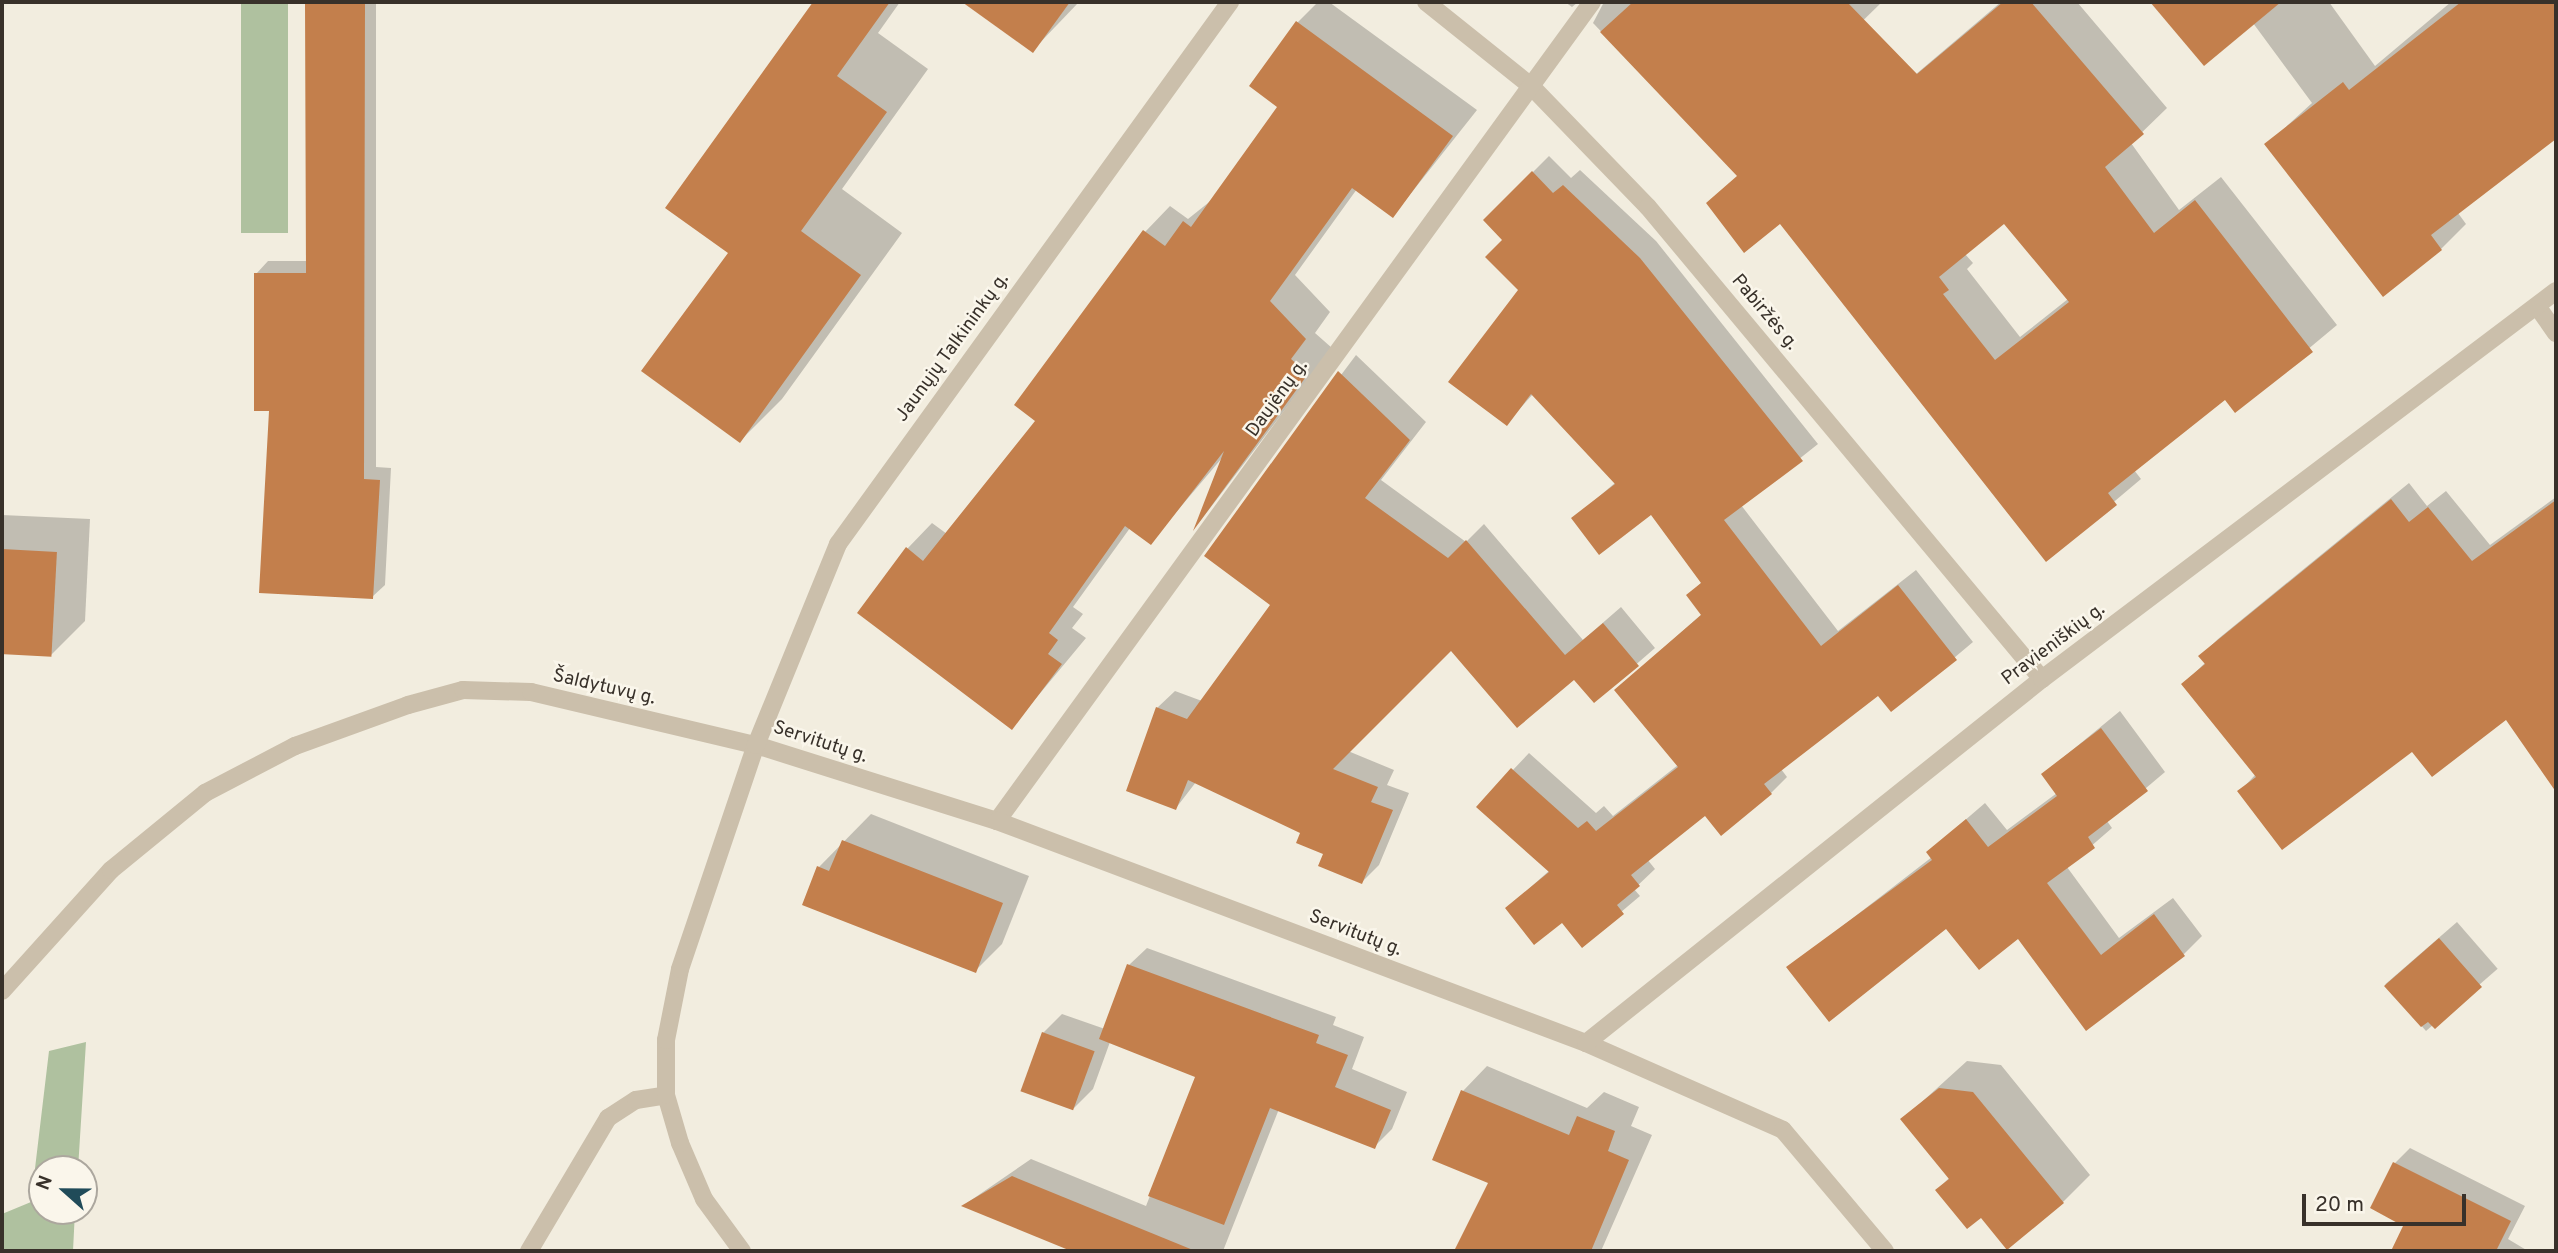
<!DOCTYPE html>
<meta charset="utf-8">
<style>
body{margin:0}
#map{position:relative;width:2558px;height:1253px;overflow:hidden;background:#f2eddf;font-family:Overpass,sans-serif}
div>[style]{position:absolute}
.green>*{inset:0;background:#afc19f;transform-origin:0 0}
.shadow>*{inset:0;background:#0003;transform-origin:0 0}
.building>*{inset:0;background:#c37f4c;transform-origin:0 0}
.minor>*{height:18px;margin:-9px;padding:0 9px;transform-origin:9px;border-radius:9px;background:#cbbfab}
span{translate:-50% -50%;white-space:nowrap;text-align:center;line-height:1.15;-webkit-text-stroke:5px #faf6eb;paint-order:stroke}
.street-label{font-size:19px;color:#38312a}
.frame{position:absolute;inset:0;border:4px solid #38312a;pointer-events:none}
.north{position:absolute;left:28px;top:1155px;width:70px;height:70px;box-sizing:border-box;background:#faf6eb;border:2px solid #aca79e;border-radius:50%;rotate:291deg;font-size:19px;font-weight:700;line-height:28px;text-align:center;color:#38312a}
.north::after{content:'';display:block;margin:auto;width:24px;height:32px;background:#204b59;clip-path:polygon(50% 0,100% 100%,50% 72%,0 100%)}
.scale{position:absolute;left:2302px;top:1194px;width:164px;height:32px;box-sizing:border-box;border:4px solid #38312a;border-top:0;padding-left:9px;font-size:21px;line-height:24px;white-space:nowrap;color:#38312a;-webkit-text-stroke:5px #faf6eb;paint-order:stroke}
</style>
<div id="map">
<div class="green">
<i style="left:241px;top:2px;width:47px;height:231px"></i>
<i style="clip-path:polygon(86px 1042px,78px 1169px,42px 1169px,42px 1211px,75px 1211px,73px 1251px,2px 1251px,2px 1214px,31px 1202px,49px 1051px)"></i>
</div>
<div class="shadow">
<i style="clip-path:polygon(307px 2px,376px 2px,376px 467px,391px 468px,385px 585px,372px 597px,271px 409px,256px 274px,268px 261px,307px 261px)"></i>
<i style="clip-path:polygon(815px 2px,900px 2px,878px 33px,928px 69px,842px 189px,902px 233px,782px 399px,740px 441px,730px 252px,667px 207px)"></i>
<i style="clip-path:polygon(965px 2px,1079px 2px,1033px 50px)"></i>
<i style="clip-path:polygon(1318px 2px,1329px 2px,1477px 110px,1393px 216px,1357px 189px,1295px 275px,1330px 312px,1315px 333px,1332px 348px,1198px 524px,1222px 458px,1150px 543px,1130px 528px,1073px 607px,1083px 614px,1072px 628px,1086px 638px,1012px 727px,907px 549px,932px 523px,947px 534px,1037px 421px,1145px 232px,1170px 206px,1188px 219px,1213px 199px,1280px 106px,1297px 23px)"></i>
<i style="clip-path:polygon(1565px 2px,1578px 2px,1572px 7px)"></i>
<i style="clip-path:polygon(1604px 2px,1882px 2px,1722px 158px,1593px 23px)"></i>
<i style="clip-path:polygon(evenodd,2001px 2px,2077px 2px,2167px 108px,2131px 143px,2179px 210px,2221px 177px,2337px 325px,2235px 410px,2225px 397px,2134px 470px,2141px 479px,2046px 559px,1780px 221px,1708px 203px,1776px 141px,1803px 170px,2001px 2px,2004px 222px,2068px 299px,2020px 337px,1967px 269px,1973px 263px,1965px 254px,2004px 222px)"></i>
<i style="clip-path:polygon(2153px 2px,2329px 2px,2375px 66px,2451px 2px,2556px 2px,2556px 144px,2553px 139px,2458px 213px,2466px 224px,2441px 249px,2266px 145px,2312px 103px,2253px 23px,2204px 63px)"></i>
<i style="clip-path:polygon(1549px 156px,1571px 178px,1580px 170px,1656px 241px,1818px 444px,1741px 505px,1838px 631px,1916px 570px,1973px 642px,1892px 710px,1879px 693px,1781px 769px,1787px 777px,1771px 793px,1705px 814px,1647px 859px,1655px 869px,1634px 889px,1640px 896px,1582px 945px,1563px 920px,1507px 908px,1550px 870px,1478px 807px,1529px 753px,1596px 813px,1604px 806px,1613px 816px,1678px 765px,1616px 690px,1703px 613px,1689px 595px,1703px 581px,1652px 512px,1574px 518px,1616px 482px,1533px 394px,1507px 423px,1521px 290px,1505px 240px,1485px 220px)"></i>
<i style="clip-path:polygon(1356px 355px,1426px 422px,1381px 480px,1466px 542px,1484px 524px,1583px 640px,1621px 607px,1655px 648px,1594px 701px,1574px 677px,1451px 649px,1348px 751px,1394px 770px,1387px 785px,1409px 793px,1379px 865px,1362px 882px,1302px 832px,1196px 782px,1176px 808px,1157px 708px,1175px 691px,1202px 701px,1272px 604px,1206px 555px)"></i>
<i style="clip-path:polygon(2409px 483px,2427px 506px,2446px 491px,2490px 545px,2556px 497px,2556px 760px,2543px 770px,2506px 718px,2413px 749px,2240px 791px,2256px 774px,2183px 684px,2206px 662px,2201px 656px,2218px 639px)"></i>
<i style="clip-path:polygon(2px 515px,90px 519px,85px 621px,51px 655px,2px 653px)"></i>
<i style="clip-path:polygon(2120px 711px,2165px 772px,2107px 821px,2112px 828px,2067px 867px,2119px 938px,2173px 898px,2202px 936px,2184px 954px,2086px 1028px,2018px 936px,1946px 926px,1788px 968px,1932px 857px,1928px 852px,1985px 803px,2007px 830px,2057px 793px,2043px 774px)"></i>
<i style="clip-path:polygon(871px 814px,1029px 876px,1002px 944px,975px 971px,819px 867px)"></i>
<i style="left:2457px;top:922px;width:62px;height:95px;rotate:49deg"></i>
<i style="clip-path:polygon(1147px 948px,1336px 1017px,1333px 1025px,1364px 1037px,1352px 1069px,1407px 1092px,1392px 1129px,1374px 1147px,1279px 1109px,1223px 1251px,1076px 1251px,964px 1205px,1031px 1159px,1146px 1206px,1197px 1076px,1110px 1042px,1093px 1089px,1074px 1108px,1043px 1033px,1062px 1014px,1105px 1029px,1129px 965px)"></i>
<i style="clip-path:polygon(1967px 1061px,2001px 1065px,2090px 1175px,2063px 1202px,1981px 1215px,1937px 1190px,1950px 1177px,1903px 1119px)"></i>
<i style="clip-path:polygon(1487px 1066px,1587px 1108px,1604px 1092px,1639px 1107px,1631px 1126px,1652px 1135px,1601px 1251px,1456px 1251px,1491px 1182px,1463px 1091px)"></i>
<i style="clip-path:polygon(2410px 1148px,2525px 1206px,2508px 1239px,2528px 1251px,2393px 1251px,2406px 1225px,2395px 1163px)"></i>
</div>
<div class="building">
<i style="clip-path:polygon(305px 2px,365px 2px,364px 479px,380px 480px,373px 599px,259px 593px,269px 411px,254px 411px,254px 273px,306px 273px)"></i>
<i style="clip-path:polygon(813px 2px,890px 2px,837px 76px,887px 112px,801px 231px,861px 275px,740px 443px,641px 371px,728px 253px,665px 208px)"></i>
<i style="clip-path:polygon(962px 2px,1070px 2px,1033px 53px)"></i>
<i style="clip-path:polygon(evenodd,1633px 2px,1847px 2px,1917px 74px,2003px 2px,2031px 2px,2144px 134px,2105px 167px,2154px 233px,2195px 200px,2313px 352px,2235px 413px,2225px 400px,2108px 493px,2117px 505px,2046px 562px,1780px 224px,1744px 253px,1706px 203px,1737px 176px,1600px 32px,1633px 2px,2004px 224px,2069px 302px,1995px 360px,1943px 294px,1949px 290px,1939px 277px,2004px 224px)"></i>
<i style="clip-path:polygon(2150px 2px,2281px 2px,2204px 66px)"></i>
<i style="clip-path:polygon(2461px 2px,2556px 2px,2556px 139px,2431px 235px,2442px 250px,2383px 297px,2264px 144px,2343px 82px,2349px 90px)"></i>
<i style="clip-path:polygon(1296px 21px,1453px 136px,1393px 218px,1352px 188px,1270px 301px,1306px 339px,1291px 359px,1308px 374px,1193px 531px,1224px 451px,1151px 545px,1125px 526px,1049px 633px,1058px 640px,1048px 654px,1062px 664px,1012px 730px,857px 613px,906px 547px,923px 561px,1035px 421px,1014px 405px,1143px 230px,1165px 246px,1183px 221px,1191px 227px,1277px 107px,1249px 86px)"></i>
<i style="clip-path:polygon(1532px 171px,1553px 193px,1563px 185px,1640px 258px,1803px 461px,1724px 520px,1821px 646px,1898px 585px,1957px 660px,1891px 712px,1878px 696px,1764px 784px,1772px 794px,1721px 836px,1705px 816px,1631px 875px,1640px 886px,1617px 905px,1624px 914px,1582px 948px,1562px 923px,1534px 945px,1505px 908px,1549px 872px,1476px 807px,1511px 768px,1578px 828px,1587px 821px,1596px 831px,1678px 767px,1614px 690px,1701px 615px,1686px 595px,1701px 583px,1651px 515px,1599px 555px,1571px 518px,1615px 484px,1531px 394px,1507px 426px,1448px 382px,1518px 290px,1485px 257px,1502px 240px,1483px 220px)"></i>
<i style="clip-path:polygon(1338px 371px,1410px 440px,1365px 498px,1448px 558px,1466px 540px,1565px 655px,1603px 623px,1639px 666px,1594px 703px,1574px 680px,1517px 728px,1451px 651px,1333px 769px,1378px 787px,1371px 802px,1393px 810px,1362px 884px,1318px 866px,1323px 854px,1296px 843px,1300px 833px,1188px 780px,1176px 810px,1126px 791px,1156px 707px,1187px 719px,1270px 605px,1204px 556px)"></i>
<i style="clip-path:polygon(2391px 499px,2409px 522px,2428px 507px,2472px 561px,2556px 500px,2556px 792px,2506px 720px,2432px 777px,2412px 752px,2282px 850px,2237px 791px,2256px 777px,2181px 684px,2205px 664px,2198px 656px)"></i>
<i style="left:2px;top:549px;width:55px;height:105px;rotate:3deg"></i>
<i style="clip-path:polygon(2101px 728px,2148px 791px,2088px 837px,2095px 848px,2047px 883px,2101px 955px,2154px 914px,2185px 956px,2086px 1031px,2018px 939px,1979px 970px,1946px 929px,1829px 1022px,1786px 967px,1932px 860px,1926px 852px,1966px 819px,1988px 847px,2057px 796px,2041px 774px)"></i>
<i style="clip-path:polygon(842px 840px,1003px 903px,976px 973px,802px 905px,817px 866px,829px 871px)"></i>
<i style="clip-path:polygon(2439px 938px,2482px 987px,2435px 1029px,2428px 1022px,2421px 1027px,2384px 986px)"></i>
<i style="clip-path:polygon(1127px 964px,1319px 1035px,1316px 1043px,1348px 1055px,1335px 1087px,1391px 1110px,1375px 1149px,1270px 1108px,1224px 1225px,1148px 1196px,1195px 1077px,1099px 1039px)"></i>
<i style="left:1042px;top:1032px;width:56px;height:63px;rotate:20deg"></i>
<i style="clip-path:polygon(1939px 1088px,1973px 1092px,2064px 1203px,2007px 1250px,1981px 1218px,1967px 1229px,1935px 1190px,1949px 1179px,1900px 1119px)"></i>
<i style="clip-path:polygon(1461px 1090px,1569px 1135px,1577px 1116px,1615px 1131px,1608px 1151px,1629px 1160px,1591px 1251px,1454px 1251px,1488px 1183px,1432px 1160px)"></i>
<i style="clip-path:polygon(2393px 1162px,2511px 1221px,2496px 1251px,2391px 1251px,2403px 1226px,2370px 1208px)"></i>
<i style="clip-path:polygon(1012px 1176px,1193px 1250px,1192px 1251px,1071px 1251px,961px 1206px)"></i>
</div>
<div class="minor">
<i style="left:1426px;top:2px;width:134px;rotate:38.7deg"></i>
<i style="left:1531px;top:86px;width:168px;rotate:46deg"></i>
<i style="left:1648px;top:207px;width:615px;rotate:50.15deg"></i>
<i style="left:2537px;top:306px;width:33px;rotate:55deg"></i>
<i style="left:997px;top:821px;width:1012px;rotate:-54deg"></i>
<i style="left:2px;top:991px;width:163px;rotate:-48deg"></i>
<i style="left:111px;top:870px;width:122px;rotate:-39.3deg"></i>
<i style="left:205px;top:793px;width:102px;rotate:-27.6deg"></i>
<i style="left:295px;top:746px;width:120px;rotate:-19.9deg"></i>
<i style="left:408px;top:705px;width:57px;rotate:-15.3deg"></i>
<i style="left:463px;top:690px;width:68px;rotate:1.7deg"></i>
<i style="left:531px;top:692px;width:231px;rotate:13.3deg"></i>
<i style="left:756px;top:745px;width:253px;rotate:17.5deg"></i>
<i style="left:997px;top:821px;width:629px;rotate:20.65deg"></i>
<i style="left:1586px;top:1043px;width:215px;rotate:23.8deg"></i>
<i style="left:1783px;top:1130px;width:158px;rotate:49.9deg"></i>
<i style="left:1586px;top:1043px;width:583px;rotate:-38.6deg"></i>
<i style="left:2042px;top:679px;width:644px;rotate:-37.05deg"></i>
<i style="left:529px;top:1251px;width:155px;rotate:-59.3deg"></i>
<i style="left:608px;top:1118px;width:33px;rotate:-33deg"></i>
<i style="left:636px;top:1100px;width:30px;rotate:-9deg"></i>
<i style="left:742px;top:1251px;width:64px;rotate:-126.2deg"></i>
<i style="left:704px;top:1199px;width:61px;rotate:-113.2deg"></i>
<i style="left:680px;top:1143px;width:50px;rotate:-106.3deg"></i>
<i style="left:666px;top:1095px;width:55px;rotate:-90deg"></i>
<i style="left:666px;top:1040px;width:72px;rotate:-78.8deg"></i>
<i style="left:680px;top:969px;width:237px;rotate:-71.3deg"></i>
<i style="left:756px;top:745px;width:217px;rotate:-67.8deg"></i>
<i style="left:838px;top:544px;width:669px;rotate:-54.12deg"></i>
</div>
<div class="street-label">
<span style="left:1764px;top:313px;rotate:50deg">Pabiržės g.</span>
<span style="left:953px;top:348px;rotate:-54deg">Jaunųjų Talkininkų g.</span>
<span style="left:1278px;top:399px;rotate:-54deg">Daujėnų g.</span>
<span style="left:2054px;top:645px;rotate:-37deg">Pravieniškių g.</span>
<span style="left:604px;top:688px;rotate:13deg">Šaldytuvų g.</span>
<span style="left:820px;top:743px;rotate:18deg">Servitutų g.</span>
<span style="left:1355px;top:934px;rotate:21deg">Servitutų g.</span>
</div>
<div class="frame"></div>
<div class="north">N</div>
<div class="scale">20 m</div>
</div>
